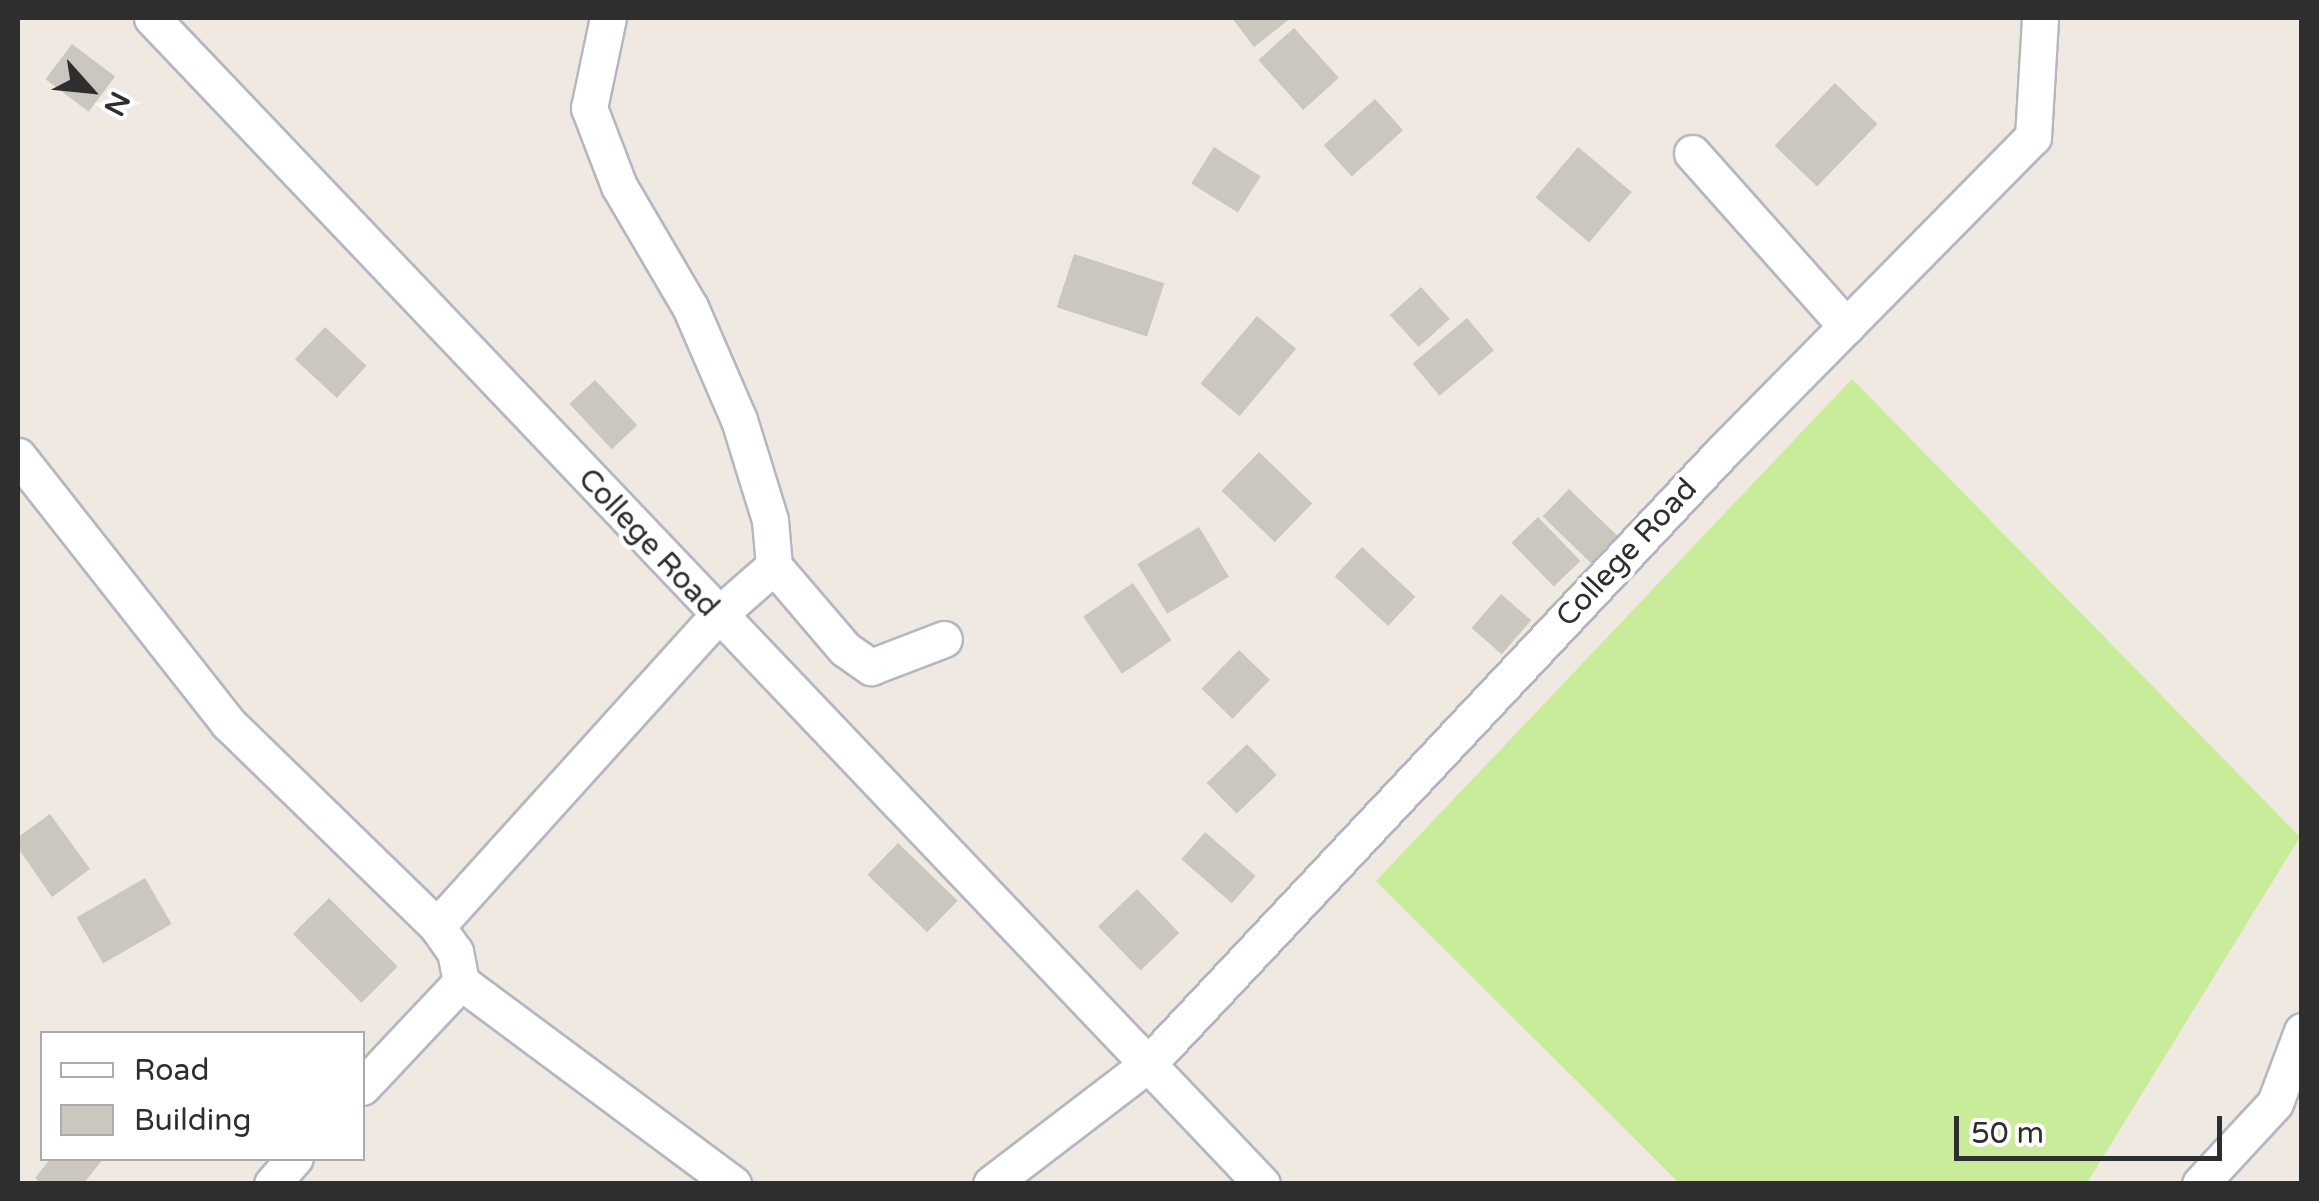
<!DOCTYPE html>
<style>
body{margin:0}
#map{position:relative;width:2319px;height:1201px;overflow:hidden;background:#efe9e1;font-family:"Varela Round",sans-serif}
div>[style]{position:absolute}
.pitch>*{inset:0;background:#c9ec9a}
.building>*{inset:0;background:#cbc7bf;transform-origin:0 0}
.roads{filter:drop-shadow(2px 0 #b4b7c1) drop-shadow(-2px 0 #b4b7c1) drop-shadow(0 2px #b4b7c1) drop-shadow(0 -2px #b4b7c1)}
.minor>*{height:35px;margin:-17.5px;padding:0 17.5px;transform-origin:17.5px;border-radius:17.5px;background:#fff}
span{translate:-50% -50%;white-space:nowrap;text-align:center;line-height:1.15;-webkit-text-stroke:9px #fff;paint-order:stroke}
.street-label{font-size:30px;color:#2e2e2e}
.frame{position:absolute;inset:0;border:20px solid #2e2e2e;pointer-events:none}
.legend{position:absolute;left:40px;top:1031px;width:325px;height:130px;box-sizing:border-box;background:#fff;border:2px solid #ababab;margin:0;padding:12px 18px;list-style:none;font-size:30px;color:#2e2e2e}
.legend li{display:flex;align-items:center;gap:20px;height:50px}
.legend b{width:50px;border:2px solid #ababab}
.north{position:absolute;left:40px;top:40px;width:100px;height:100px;-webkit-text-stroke:8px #fff;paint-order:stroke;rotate:117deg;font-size:28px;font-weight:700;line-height:40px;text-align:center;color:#2e2e2e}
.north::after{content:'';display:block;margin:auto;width:35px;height:45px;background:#2e2e2e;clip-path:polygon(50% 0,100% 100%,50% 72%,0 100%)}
.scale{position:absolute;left:1954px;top:1116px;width:268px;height:45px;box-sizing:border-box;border:5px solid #2e2e2e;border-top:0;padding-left:12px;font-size:30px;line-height:35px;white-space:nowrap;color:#2e2e2e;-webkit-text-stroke:8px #fff;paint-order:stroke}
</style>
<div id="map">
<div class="pitch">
<i style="clip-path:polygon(1852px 379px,2300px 837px,2087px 1183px,1679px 1183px,1376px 881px)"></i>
</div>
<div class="building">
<i style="clip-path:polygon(1232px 18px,1291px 18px,1254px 47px)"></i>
<i style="left:1294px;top:28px;width:67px;height:48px;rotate:48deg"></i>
<i style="left:72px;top:44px;width:54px;height:44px;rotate:37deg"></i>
<i style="left:1835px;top:83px;width:59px;height:87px;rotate:44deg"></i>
<i style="left:1375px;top:99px;width:42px;height:69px;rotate:48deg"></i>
<i style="left:1214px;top:147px;width:55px;height:43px;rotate:32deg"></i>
<i style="left:1578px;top:147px;width:70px;height:66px;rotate:40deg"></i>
<i style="left:1074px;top:254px;width:95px;height:56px;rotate:18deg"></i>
<i style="left:1421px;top:287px;width:43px;height:42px;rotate:48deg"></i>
<i style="left:1257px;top:316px;width:51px;height:88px;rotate:40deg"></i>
<i style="left:1467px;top:318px;width:42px;height:71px;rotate:50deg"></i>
<i style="left:325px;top:327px;width:57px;height:44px;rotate:43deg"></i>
<i style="left:595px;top:380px;width:62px;height:35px;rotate:47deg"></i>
<i style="left:1259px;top:452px;width:74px;height:54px;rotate:44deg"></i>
<i style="left:1569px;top:489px;width:70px;height:38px;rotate:44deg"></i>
<i style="left:1538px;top:517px;width:61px;height:37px;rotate:46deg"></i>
<i style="left:1199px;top:527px;width:58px;height:72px;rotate:59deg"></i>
<i style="left:1362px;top:547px;width:73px;height:40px;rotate:43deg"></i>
<i style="left:1133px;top:583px;width:69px;height:60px;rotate:56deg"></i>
<i style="left:1501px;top:594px;width:40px;height:45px;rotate:41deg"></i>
<i style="left:1239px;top:650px;width:43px;height:54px;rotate:44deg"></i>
<i style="left:1247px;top:744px;width:43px;height:56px;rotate:46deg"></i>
<i style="clip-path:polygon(50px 814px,90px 869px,52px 897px,18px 848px,18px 837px)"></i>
<i style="left:1205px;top:832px;width:67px;height:36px;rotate:41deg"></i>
<i style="left:898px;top:843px;width:83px;height:44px;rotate:44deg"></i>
<i style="left:145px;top:878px;width:53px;height:79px;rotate:60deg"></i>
<i style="left:1137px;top:889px;width:61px;height:54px;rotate:46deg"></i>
<i style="left:329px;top:898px;width:97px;height:51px;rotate:45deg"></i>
<i style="clip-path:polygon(51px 1158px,104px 1158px,83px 1184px,42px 1184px,35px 1178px)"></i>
</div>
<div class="roads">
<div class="minor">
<i style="left:152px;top:18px;width:1610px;rotate:46.41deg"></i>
<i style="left:1692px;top:153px;width:232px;rotate:48.3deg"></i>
<i style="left:18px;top:456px;width:340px;rotate:51.8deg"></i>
<i style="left:228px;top:723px;width:291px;rotate:44.2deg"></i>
<i style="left:774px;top:566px;width:109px;rotate:49.5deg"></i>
<i style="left:845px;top:649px;width:32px;rotate:35deg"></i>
<i style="left:871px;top:667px;width:78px;rotate:-21deg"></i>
<i style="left:461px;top:982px;width:339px;rotate:36.6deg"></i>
<i style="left:362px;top:1087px;width:144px;rotate:-46.7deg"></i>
<i style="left:461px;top:982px;width:31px;rotate:-101deg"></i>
<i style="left:455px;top:952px;width:32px;rotate:-125deg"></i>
<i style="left:437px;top:926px;width:418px;rotate:-47.9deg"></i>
<i style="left:717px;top:616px;width:76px;rotate:-41.3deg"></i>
<i style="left:774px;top:566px;width:46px;rotate:-95deg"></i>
<i style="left:770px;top:520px;width:105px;rotate:-107.2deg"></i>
<i style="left:739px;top:420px;width:123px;rotate:-113.4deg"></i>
<i style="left:690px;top:307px;width:140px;rotate:-120.4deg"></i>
<i style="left:619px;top:186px;width:84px;rotate:-111deg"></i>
<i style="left:589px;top:108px;width:92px;rotate:-78.1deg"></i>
<i style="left:272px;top:1184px;width:35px;rotate:-49deg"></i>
<i style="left:991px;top:1184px;width:198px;rotate:-37.4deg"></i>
<i style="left:1148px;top:1064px;width:840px;rotate:-46.83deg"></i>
<i style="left:1723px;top:451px;width:441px;rotate:-45.4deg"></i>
<i style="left:2033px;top:137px;width:119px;rotate:-86.6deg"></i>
<i style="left:2200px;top:1184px;width:110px;rotate:-47.2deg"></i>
<i style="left:2275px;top:1103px;width:77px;rotate:-69.4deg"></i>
</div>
</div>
<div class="street-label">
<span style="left:648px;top:543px;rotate:47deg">College Road</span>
<span style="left:1627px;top:553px;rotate:-47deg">College Road</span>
</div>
<div class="frame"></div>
<ul class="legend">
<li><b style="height:12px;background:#fff"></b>Road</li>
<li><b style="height:28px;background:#cbc7bf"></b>Building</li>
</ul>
<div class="north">N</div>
<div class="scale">50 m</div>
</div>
